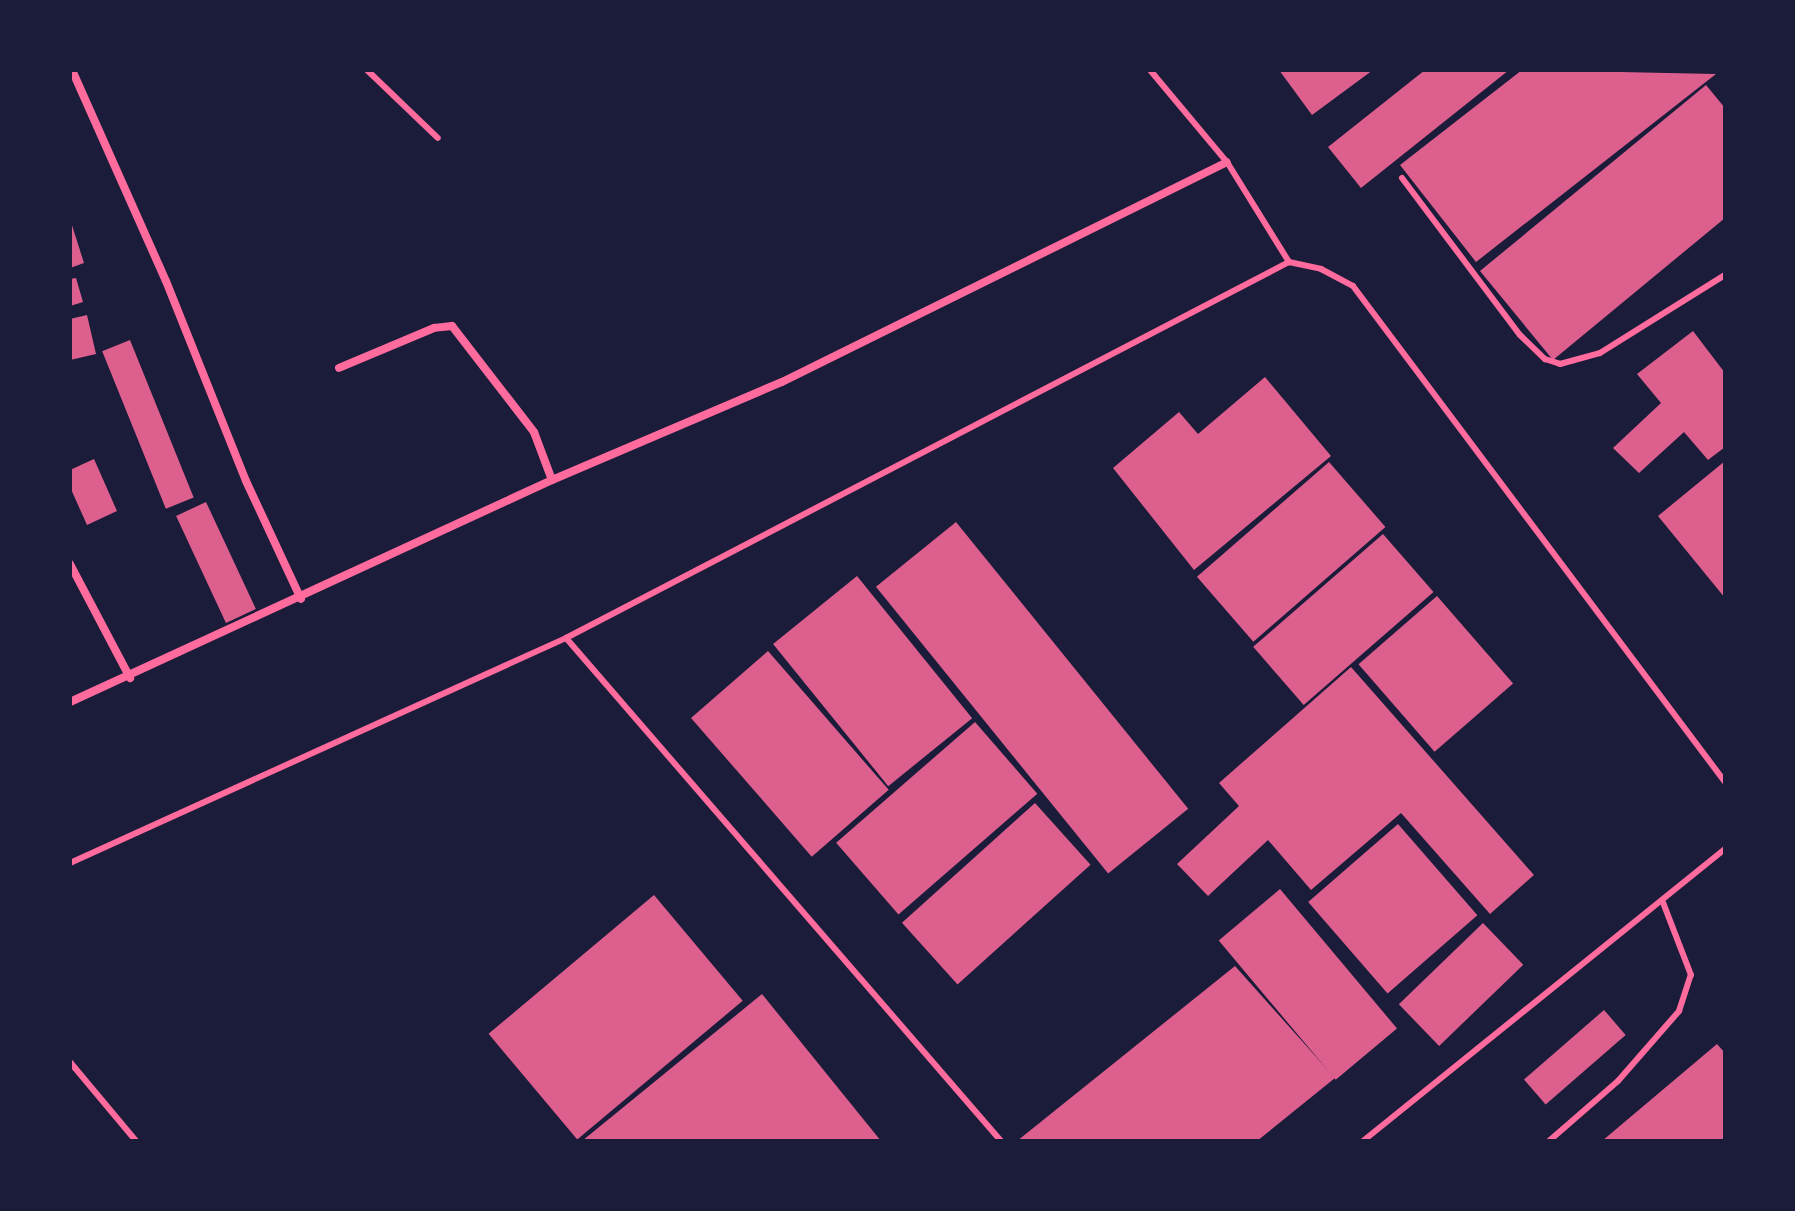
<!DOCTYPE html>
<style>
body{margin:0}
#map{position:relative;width:1795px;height:1211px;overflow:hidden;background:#1b1b3a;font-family:Overpass,sans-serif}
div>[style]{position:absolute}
.building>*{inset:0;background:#dd5f8e;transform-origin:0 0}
.service>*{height:6px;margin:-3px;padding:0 3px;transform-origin:3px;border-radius:3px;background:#ff6b9d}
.minor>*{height:8px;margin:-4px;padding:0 4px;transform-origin:4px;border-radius:4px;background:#ff6b9d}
span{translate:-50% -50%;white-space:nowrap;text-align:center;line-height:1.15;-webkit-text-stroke:7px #1b1b3a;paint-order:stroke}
.frame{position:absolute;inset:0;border:72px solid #1b1b3a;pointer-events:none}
</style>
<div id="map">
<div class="building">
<i style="clip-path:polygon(1279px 70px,1373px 70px,1312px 115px)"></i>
<i style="clip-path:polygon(1425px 70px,1509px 70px,1361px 188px,1328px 147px)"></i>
<i style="clip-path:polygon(1522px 70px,1716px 74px,1476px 262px,1400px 165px)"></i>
<i style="clip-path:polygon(1706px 85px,1725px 108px,1725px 218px,1553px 360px,1480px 271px)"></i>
<i style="clip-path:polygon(70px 219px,84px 263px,70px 268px)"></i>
<i style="clip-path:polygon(76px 278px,83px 302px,70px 306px,70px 279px)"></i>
<i style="clip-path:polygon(87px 315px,96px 354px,70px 360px,70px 319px)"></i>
<i style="clip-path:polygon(1693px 331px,1725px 373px,1725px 447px,1708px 460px,1684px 432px,1639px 473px,1613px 448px,1661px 403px,1637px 374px)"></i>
<i style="left:130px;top:340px;width:170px;height:30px;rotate:68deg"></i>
<i style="clip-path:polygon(1265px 377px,1331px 456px,1194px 570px,1113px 468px,1179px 412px,1198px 434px)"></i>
<i style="clip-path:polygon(94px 459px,117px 511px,87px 525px,70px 487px,70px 470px)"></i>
<i style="clip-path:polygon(1725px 461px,1725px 598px,1658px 516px)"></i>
<i style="left:1329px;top:462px;width:86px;height:175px;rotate:49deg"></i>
<i style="left:206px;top:502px;width:118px;height:33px;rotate:65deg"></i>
<i style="left:956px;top:522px;width:369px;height:103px;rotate:51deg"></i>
<i style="left:1383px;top:534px;width:77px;height:172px;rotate:49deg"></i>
<i style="left:857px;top:576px;width:183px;height:108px;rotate:51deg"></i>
<i style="left:1437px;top:596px;width:116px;height:104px;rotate:49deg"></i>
<i style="left:768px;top:651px;width:184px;height:102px;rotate:49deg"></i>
<i style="clip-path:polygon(1351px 667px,1534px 875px,1490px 914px,1401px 813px,1311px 890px,1268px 840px,1208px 896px,1177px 864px,1239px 806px,1219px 783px)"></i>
<i style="left:975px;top:722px;width:95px;height:184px;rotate:49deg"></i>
<i style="left:1035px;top:803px;width:83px;height:179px;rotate:48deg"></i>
<i style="left:1398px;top:824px;width:121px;height:119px;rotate:49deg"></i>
<i style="left:1280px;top:889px;width:182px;height:80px;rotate:50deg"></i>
<i style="left:654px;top:895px;width:138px;height:216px;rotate:50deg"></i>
<i style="left:1483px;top:923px;width:58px;height:117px;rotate:46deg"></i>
<i style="clip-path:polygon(1235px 966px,1335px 1078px,1257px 1141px,1017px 1141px)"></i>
<i style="clip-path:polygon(762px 994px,881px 1141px,582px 1141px)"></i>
<i style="left:1604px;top:1010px;width:33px;height:106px;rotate:49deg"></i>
<i style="clip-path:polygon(1717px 1044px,1725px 1053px,1725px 1141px,1602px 1141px)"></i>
</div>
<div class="service">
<i style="left:367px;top:70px;width:98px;rotate:43.8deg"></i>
<i style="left:1150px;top:70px;width:120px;rotate:50.1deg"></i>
<i style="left:1227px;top:162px;width:118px;rotate:58.2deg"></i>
<i style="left:1402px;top:178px;width:196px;rotate:53.1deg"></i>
<i style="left:1520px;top:335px;width:35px;rotate:44deg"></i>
<i style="left:1545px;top:359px;width:16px;rotate:18deg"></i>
<i style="left:1560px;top:364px;width:41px;rotate:-15.4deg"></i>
<i style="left:1600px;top:353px;width:147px;rotate:-32deg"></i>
<i style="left:70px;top:863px;width:545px;rotate:-24.4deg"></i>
<i style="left:70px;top:1062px;width:103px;rotate:50.1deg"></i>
<i style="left:1001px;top:1141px;width:665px;rotate:-130.85deg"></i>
<i style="left:566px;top:638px;width:815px;rotate:-27.48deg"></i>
<i style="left:1289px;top:262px;width:33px;rotate:12deg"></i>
<i style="left:1321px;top:269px;width:36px;rotate:28deg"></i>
<i style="left:1353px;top:286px;width:620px;rotate:53.13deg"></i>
<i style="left:1363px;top:1141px;width:465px;rotate:-38.9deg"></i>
<i style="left:1549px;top:1141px;width:91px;rotate:-41deg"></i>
<i style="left:1618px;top:1081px;width:93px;rotate:-48.9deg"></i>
<i style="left:1679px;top:1011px;width:38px;rotate:-72deg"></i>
<i style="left:1691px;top:975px;width:80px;rotate:-111.1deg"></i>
</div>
<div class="minor">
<i style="left:72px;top:70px;width:231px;rotate:66deg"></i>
<i style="left:166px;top:281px;width:215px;rotate:68.2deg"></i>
<i style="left:246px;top:481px;width:130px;rotate:65deg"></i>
<i style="left:552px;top:480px;width:250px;rotate:-23.1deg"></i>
<i style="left:782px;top:382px;width:496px;rotate:-26.3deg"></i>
<i style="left:70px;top:564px;width:129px;rotate:62.2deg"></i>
<i style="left:70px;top:702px;width:531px;rotate:-24.73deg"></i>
<i style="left:552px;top:480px;width:51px;rotate:-110.6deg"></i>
<i style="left:534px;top:432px;width:134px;rotate:-127.7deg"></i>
<i style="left:452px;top:326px;width:18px;rotate:174deg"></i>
<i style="left:434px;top:328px;width:103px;rotate:157.2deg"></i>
</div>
<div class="frame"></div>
</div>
